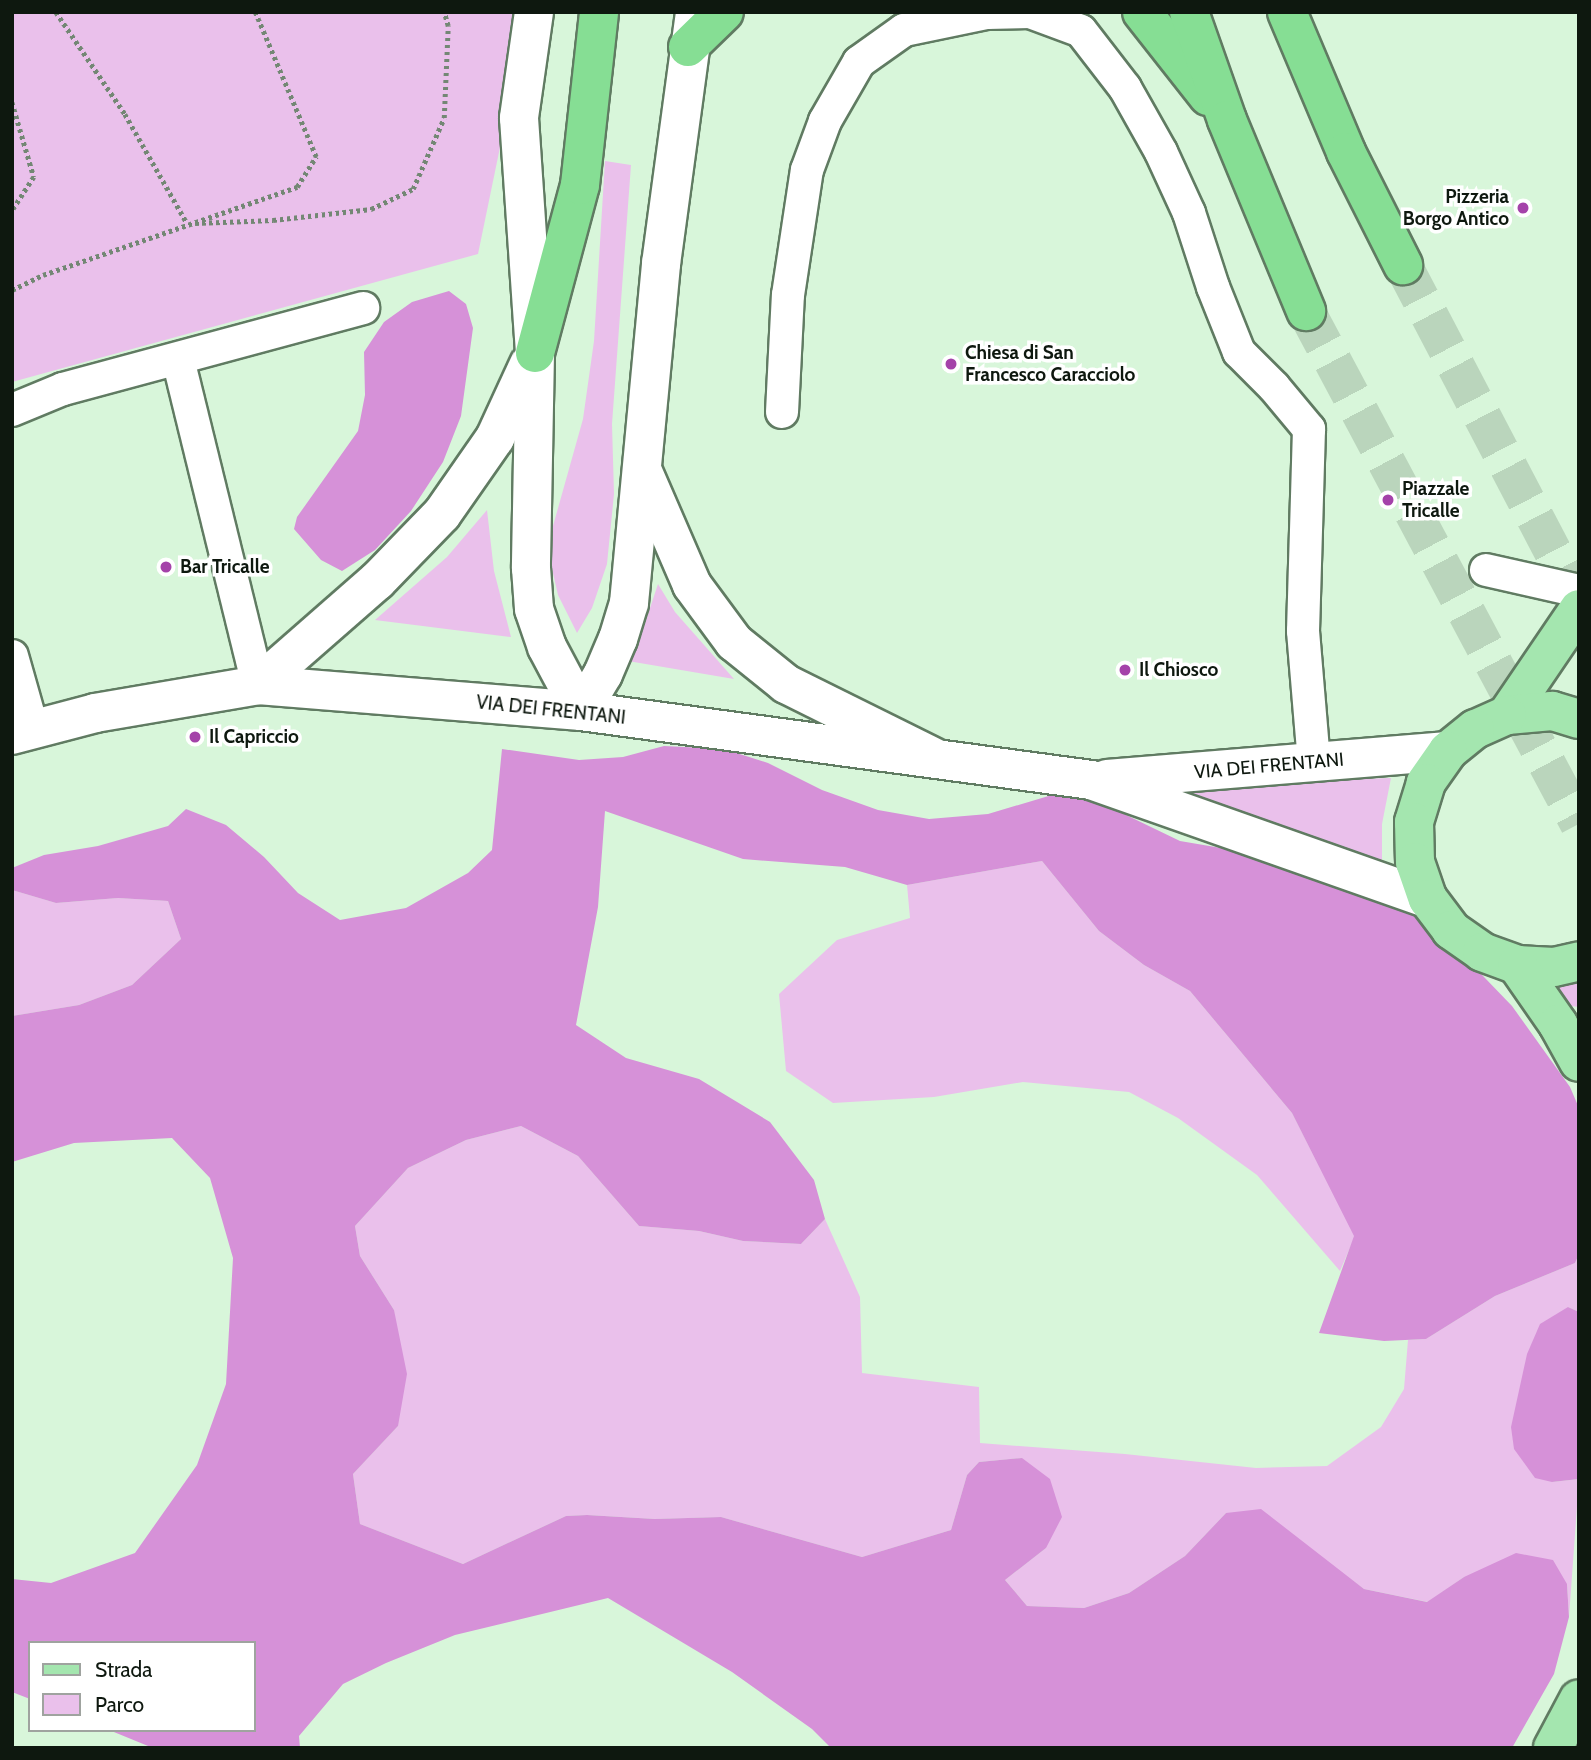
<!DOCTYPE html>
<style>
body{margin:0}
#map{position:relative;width:1591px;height:1760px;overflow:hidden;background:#d8f6da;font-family:Cabin,sans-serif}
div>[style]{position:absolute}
.green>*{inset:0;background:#eac0eb}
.forest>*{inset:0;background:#d691d8}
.trunk-tunnel>*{height:38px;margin-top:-19px;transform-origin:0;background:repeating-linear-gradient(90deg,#bad5bc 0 38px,transparent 0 57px)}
.path>*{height:4.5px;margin-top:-2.25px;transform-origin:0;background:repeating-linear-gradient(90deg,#738774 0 3.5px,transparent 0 7px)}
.roads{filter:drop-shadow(2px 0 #607b62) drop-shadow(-2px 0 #607b62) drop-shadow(0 2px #607b62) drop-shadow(0 -2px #607b62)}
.service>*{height:32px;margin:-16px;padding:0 16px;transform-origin:16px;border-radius:16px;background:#fff}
.minor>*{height:38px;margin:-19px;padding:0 19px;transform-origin:19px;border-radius:19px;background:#fff}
.secondary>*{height:38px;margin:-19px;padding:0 19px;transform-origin:19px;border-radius:19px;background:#fff}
.primary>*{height:38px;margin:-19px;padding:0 19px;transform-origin:19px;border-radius:19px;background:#a4e6af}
.trunk>*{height:38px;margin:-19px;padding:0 19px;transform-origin:19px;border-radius:19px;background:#86de94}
.dots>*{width:19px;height:19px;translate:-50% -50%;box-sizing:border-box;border:4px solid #fff;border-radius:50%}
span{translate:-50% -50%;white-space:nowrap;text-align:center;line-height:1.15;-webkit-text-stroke:7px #fff;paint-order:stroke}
.poi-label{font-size:19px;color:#0e180f;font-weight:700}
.right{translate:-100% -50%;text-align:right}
.left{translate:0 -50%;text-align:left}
.street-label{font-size:19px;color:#0e180f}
.frame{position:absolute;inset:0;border:14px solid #0e180f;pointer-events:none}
.legend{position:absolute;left:28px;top:1641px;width:228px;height:91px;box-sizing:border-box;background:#fff;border:2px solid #9fa39f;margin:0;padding:9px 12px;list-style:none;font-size:21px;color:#0e180f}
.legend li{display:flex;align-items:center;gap:14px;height:35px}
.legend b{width:35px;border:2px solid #9fa39f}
</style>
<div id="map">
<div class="green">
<i style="clip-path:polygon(12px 12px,513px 12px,511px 94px,478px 254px,12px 382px)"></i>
<i style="clip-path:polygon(605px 161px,631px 165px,612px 424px,614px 494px,607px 564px,592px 608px,577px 633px,558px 595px,550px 560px,553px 526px,583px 419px,594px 341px)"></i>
<i style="clip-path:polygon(487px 510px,494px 571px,511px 637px,375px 620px,447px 557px)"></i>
<i style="clip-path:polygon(658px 584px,675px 612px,734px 679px,622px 660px,644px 626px)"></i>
<i style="clip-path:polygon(1391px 778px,1382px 824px,1382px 861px,1153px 789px,1200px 784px)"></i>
<i style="clip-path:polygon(1042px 861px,1099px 931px,1144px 965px,1190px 991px,1292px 1113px,1355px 1236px,1340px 1271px,1257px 1175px,1178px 1118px,1129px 1092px,1023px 1082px,934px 1097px,833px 1103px,786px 1071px,779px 994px,837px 940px,910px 918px,907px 885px)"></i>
<i style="clip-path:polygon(12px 890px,56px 903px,118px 898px,168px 901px,181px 939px,132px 985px,79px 1005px,12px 1016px)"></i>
<i style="clip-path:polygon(1579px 970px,1579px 1007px,1571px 1006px,1551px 984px)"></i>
<i style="clip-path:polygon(521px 1126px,578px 1156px,639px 1226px,699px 1231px,743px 1241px,801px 1244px,825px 1219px,860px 1297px,862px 1373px,979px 1387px,980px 1443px,1125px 1454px,1256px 1468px,1327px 1466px,1381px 1427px,1404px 1389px,1408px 1340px,1426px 1339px,1495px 1296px,1575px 1263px,1579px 1254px,1579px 1312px,1568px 1307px,1552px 1482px,1579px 1479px,1569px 1617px,1567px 1584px,1464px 1577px,1428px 1602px,1364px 1589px,1319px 1556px,1226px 1513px,1185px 1556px,1129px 1593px,1084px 1608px,1027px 1606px,1005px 1580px,1046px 1548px,1022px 1458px,979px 1462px,967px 1475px,951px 1530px,862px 1557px,721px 1517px,655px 1519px,587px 1515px,566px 1516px,463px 1564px,360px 1524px,353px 1474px,398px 1426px,394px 1310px,360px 1256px,355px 1226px,408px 1168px,466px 1140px)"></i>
</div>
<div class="forest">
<i style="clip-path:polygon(449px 291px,466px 304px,473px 328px,461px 416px,443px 462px,411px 511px,375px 550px,342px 571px,321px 560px,294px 529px,297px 517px,358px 431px,365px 395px,364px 352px,384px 322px,412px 302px)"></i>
<i style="clip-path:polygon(664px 746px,724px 749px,768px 763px,822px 790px,878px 810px,929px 819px,988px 814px,1062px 792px,1097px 801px,1180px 841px,1268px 856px,1363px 886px,1430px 921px,1512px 1006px,1570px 1087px,1579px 1108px,1579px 1254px,1575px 1263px,1495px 1296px,1426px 1339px,1384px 1341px,1319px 1333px,1354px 1236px,1292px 1113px,1190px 991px,1144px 965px,1099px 931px,1042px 861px,907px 885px,845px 867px,743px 859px,605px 811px,598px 907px,576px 1025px,626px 1058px,699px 1079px,770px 1122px,814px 1180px,825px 1219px,801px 1244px,743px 1241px,699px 1231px,639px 1226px,578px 1156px,521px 1126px,466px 1140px,408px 1168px,355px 1226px,360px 1256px,394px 1310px,407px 1374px,398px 1426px,353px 1474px,360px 1524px,463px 1564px,566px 1516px,587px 1515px,655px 1519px,721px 1517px,862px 1557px,951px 1530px,967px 1475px,979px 1462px,1022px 1458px,1050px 1479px,1062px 1517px,1046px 1548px,1005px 1580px,1027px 1606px,1084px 1608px,1129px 1593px,1185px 1556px,1226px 1513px,1261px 1509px,1364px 1589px,1427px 1602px,1464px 1577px,1516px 1553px,1553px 1560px,1567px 1584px,1569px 1617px,1554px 1674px,1512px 1748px,831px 1748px,812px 1729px,732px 1672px,608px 1598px,455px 1635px,386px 1663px,343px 1684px,299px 1736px,300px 1748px,153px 1748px,109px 1730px,254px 1730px,254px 1643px,30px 1643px,30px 1699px,12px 1692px,12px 1579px,51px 1583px,135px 1553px,197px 1465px,226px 1384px,233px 1258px,210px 1178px,172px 1138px,74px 1143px,12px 1162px,12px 1016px,79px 1005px,132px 985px,181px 939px,168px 901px,118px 898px,56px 903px,12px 890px,12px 868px,44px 855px,98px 846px,168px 826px,186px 809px,226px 825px,264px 857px,298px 893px,340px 920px,406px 908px,468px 873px,492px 850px,502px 749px,579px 760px,623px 757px)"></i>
<i style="clip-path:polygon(1568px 1307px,1579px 1312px,1579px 1479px,1552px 1482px,1535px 1478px,1514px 1449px,1511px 1427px,1527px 1354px,1540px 1324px)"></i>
</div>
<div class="trunk-tunnel">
<i style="left:1403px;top:265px;width:380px;rotate:62.4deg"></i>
<i style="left:1306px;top:311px;width:581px;rotate:61.98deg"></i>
</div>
<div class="path">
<i style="left:56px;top:12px;width:123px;rotate:55.9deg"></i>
<i style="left:125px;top:114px;width:125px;rotate:60.4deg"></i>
<i style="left:12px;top:102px;width:78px;rotate:73.7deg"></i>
<i style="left:34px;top:177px;width:40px;rotate:122.9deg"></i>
<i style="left:195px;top:223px;width:78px;rotate:-2.2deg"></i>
<i style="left:273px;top:220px;width:99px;rotate:-6.4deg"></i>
<i style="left:371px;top:209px;width:47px;rotate:-25.5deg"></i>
<i style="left:413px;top:189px;width:77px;rotate:-66.4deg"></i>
<i style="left:444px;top:118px;width:92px;rotate:-87.5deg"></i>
<i style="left:448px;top:26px;width:15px;rotate:-106deg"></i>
<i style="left:12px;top:290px;width:34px;rotate:-26deg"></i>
<i style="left:43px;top:275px;width:269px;rotate:-19.1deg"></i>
<i style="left:297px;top:187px;width:36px;rotate:-58deg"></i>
<i style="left:316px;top:157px;width:157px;rotate:-112.8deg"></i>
</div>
<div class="roads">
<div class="service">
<i style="left:178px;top:359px;width:336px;rotate:76.2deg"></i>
<i style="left:12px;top:410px;width:55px;rotate:-22.4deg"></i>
<i style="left:63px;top:389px;width:311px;rotate:-15.1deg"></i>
<i style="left:782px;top:412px;width:117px;rotate:-87.1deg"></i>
<i style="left:788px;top:295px;width:126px;rotate:-81.4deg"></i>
<i style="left:807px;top:170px;width:52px;rotate:-69.8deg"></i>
<i style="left:825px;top:121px;width:68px;rotate:-60deg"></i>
<i style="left:859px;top:62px;width:55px;rotate:-35.4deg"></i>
<i style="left:904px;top:30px;width:85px;rotate:-11.6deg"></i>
<i style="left:987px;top:13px;width:43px;rotate:-1.3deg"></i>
<i style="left:1030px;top:12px;width:54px;rotate:20.4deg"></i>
<i style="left:1081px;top:31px;width:72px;rotate:52.3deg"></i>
<i style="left:1125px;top:88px;width:73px;rotate:60.6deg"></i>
<i style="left:1161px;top:152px;width:67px;rotate:65.3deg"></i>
<i style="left:1189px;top:213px;width:78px;rotate:72deg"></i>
<i style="left:1213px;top:287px;width:70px;rotate:68.2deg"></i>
<i style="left:1239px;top:352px;width:49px;rotate:45deg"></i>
<i style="left:1274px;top:387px;width:55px;rotate:50.2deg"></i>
<i style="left:1309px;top:429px;width:202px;rotate:91.7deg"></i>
<i style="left:1303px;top:631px;width:131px;rotate:85.2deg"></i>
<i style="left:1486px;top:570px;width:95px;rotate:12.7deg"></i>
<i style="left:12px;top:656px;width:77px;rotate:74.2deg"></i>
</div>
<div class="minor">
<i style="left:534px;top:12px;width:107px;rotate:98.1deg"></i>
<i style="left:519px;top:118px;width:236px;rotate:86.1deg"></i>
<i style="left:535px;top:353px;width:215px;rotate:91.1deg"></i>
<i style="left:531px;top:568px;width:41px;rotate:85.8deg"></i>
<i style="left:534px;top:609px;width:40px;rotate:71.1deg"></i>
<i style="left:547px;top:647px;width:72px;rotate:62deg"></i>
<i style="left:644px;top:474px;width:121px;rotate:66.6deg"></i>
<i style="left:692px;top:585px;width:71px;rotate:53.6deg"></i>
<i style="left:734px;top:642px;width:67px;rotate:38.9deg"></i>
<i style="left:786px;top:684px;width:164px;rotate:26.4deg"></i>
<i style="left:258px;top:685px;width:158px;rotate:-41.2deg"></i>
<i style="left:377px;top:581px;width:93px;rotate:-45.9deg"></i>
<i style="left:442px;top:514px;width:93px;rotate:-55.1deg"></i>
<i style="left:495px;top:438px;width:81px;rotate:-65.3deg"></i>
<i style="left:581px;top:711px;width:43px;rotate:-59.3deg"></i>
<i style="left:603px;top:674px;width:38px;rotate:-67deg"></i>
<i style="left:618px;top:639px;width:38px;rotate:-73deg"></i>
<i style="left:629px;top:603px;width:341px;rotate:-84.6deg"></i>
<i style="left:661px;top:264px;width:254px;rotate:-82.3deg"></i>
</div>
<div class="secondary">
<i style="left:12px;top:735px;width:86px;rotate:-14.8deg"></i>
<i style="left:95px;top:713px;width:165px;rotate:-9.7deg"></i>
<i style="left:258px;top:685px;width:324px;rotate:4.6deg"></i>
<i style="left:581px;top:711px;width:515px;rotate:7.7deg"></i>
<i style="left:1091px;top:780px;width:357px;rotate:19.4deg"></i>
<i style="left:1107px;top:779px;width:342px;rotate:-4.7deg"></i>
</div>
<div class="primary">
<i style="left:1507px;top:715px;width:128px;rotate:-55.8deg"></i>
<i style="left:1579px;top:719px;width:28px;rotate:-163deg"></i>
<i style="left:1552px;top:711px;width:45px;rotate:174.9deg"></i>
<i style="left:1507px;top:715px;width:35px;rotate:156deg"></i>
<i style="left:1475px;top:729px;width:35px;rotate:141deg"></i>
<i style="left:1448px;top:751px;width:39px;rotate:125deg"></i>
<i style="left:1426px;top:783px;width:41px;rotate:107.1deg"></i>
<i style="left:1414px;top:822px;width:40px;rotate:88.6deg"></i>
<i style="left:1415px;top:862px;width:39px;rotate:71deg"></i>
<i style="left:1428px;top:899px;width:39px;rotate:53deg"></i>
<i style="left:1451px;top:930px;width:38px;rotate:35deg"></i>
<i style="left:1482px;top:952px;width:37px;rotate:20deg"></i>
<i style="left:1517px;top:965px;width:37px;rotate:3deg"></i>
<i style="left:1554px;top:967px;width:26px;rotate:-13deg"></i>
<i style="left:1517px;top:965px;width:72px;rotate:55.2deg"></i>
<i style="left:1558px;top:1024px;width:43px;rotate:61.1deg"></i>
<i style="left:1553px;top:1748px;width:55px;rotate:-62deg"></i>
</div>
<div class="trunk">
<i style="left:1142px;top:12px;width:107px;rotate:51.8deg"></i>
<i style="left:1189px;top:12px;width:114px;rotate:70.6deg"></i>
<i style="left:1227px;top:120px;width:207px;rotate:67.5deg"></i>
<i style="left:1287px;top:12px;width:152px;rotate:67.1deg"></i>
<i style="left:1346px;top:152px;width:127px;rotate:63.2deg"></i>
<i style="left:688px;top:47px;width:50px;rotate:-44.2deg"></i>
<i style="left:535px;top:353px;width:174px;rotate:-75deg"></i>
<i style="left:580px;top:185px;width:174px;rotate:-83.7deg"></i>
</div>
</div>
<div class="dots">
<i style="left:1523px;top:208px;background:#a442a9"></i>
<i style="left:951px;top:364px;background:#a442a9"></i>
<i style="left:1388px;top:500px;background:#a442a9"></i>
<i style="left:166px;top:567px;background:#a442a9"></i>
<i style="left:1125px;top:670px;background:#a442a9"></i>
<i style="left:195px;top:737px;background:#a442a9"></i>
</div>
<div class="poi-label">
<span class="right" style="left:1509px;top:208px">Pizzeria<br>Borgo Antico</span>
<span class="left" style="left:965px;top:364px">Chiesa di San<br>Francesco Caracciolo</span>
<span class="left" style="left:1402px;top:500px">Piazzale<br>Tricalle</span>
<span class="left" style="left:180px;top:567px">Bar Tricalle</span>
<span class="left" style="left:1139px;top:670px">Il Chiosco</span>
<span class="left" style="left:209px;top:737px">Il Capriccio</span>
</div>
<div class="street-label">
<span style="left:551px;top:710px;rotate:6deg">VIA DEI FRENTANI</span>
<span style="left:1269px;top:766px;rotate:-5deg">VIA DEI FRENTANI</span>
</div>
<div class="frame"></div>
<ul class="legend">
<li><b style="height:9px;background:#a4e6af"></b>Strada</li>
<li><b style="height:19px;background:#eac0eb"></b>Parco</li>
</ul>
</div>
